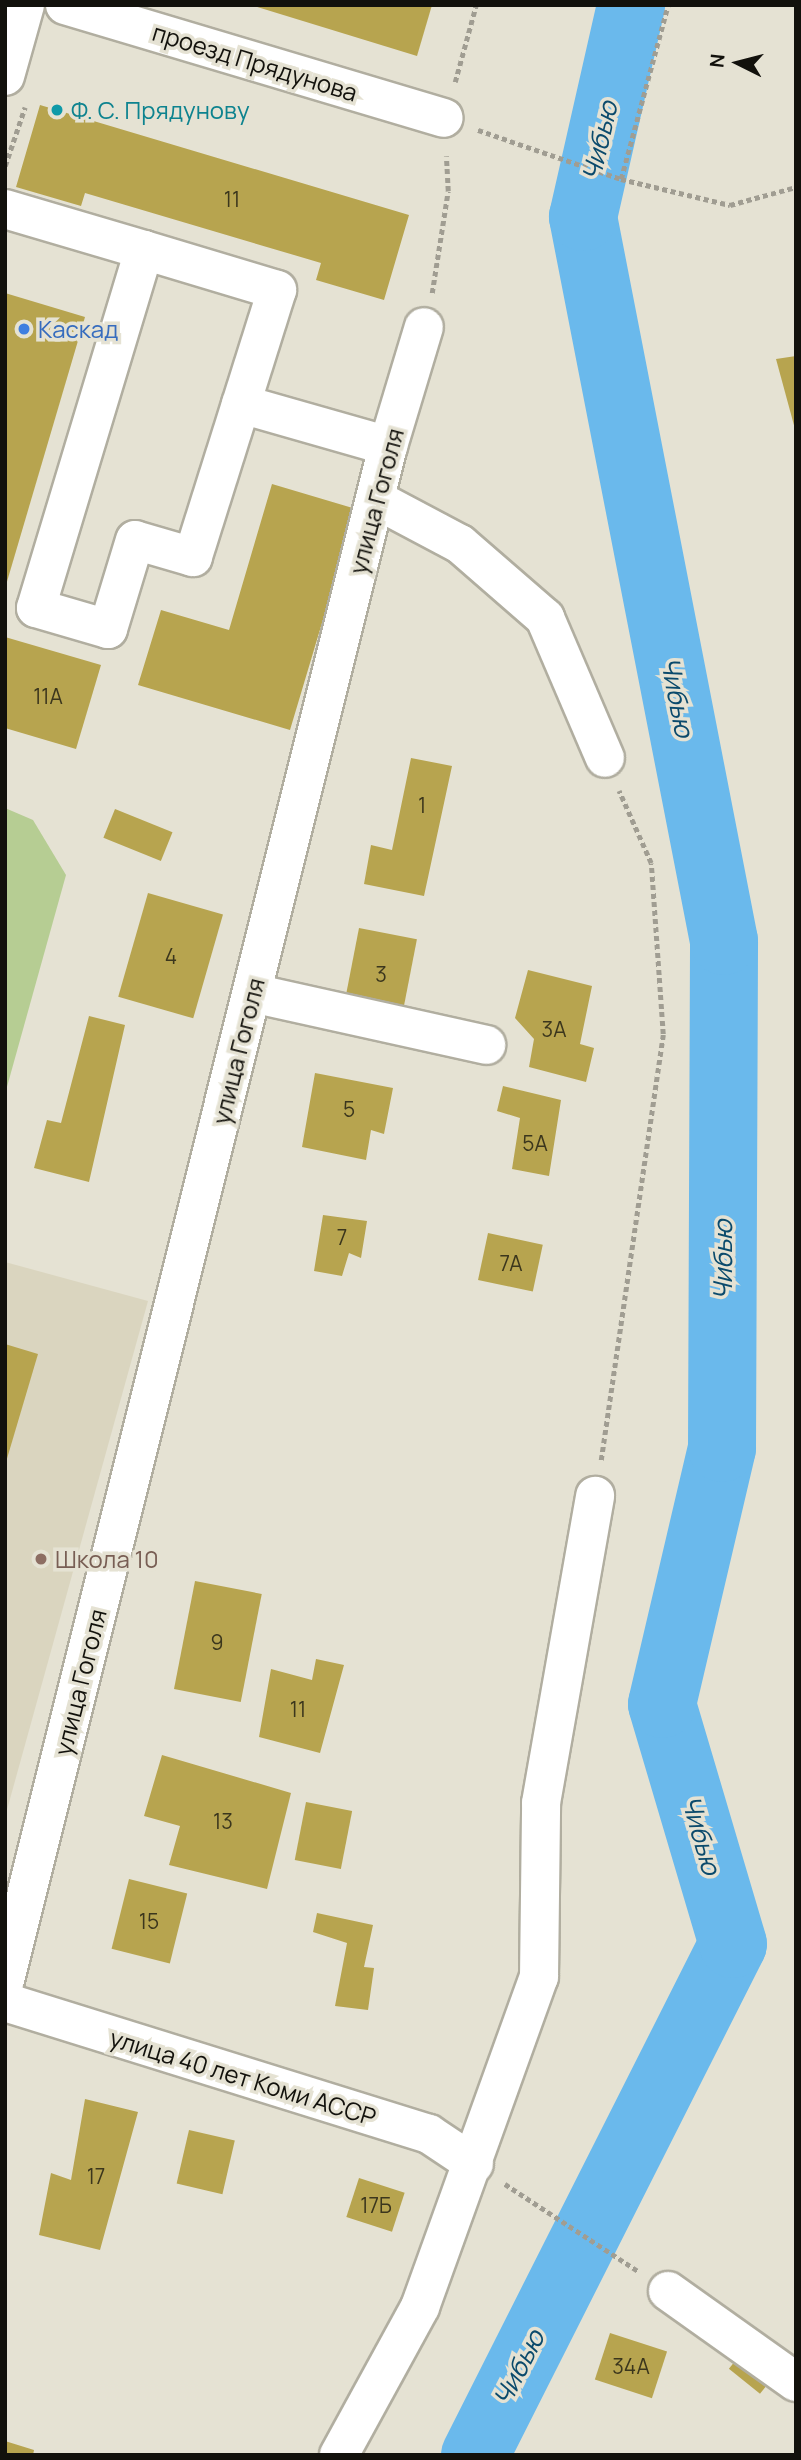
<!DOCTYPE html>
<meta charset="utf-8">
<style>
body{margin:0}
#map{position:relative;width:801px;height:2460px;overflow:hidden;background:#e5e2d3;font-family:Manrope,sans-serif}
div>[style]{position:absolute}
.built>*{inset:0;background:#dad5bf}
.green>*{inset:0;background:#b6cd93}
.river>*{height:68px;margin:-34px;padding:0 34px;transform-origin:34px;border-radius:34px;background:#6ab9ec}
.building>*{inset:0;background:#b7a44f;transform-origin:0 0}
.path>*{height:4.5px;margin-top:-2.25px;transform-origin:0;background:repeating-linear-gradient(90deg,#a09d92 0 5px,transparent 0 8.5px)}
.roads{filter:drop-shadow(2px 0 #b1aea0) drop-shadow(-2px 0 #b1aea0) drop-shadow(0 2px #b1aea0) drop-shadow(0 -2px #b1aea0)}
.minor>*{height:38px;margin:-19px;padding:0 19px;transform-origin:19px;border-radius:19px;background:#fff}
.dots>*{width:19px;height:19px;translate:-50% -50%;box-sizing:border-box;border:4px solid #e5e2d3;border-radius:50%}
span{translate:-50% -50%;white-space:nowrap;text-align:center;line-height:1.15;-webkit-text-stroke:7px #e5e2d3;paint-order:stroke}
.number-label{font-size:21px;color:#3b361d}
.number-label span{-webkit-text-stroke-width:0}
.street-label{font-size:24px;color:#12110c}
.culture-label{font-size:24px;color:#0d838f}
.left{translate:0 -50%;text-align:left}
.shop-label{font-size:24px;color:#366cbe}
.education-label{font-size:24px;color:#785e54}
.water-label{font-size:26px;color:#0a4a6c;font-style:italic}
.frame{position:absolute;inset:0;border:7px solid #12110c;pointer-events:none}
.north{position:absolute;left:703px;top:28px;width:70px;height:70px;-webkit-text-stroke:5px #e5e2d3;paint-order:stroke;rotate:276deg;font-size:19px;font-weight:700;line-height:28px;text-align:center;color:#12110c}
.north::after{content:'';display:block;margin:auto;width:24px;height:32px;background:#12110c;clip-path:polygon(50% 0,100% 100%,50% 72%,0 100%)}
</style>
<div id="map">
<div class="built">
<i style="clip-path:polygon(5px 1262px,148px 1301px,5px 1817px)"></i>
</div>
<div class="green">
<i style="clip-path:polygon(5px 808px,33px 820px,66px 875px,5px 1094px)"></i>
</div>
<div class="river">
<i style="left:475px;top:2455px;width:572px;rotate:-63.21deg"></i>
<i style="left:733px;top:1944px;width:250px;rotate:-106.5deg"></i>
<i style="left:662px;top:1704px;width:263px;rotate:-76.8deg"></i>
<i style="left:722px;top:1448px;width:507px;rotate:-89.77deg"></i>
<i style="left:724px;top:941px;width:738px;rotate:-101.02deg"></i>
<i style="left:583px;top:217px;width:217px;rotate:-77.2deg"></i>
</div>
<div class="building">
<i style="clip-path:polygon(251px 5px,432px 5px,417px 56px)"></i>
<i style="clip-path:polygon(40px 105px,409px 215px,384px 300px,316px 280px,321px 263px,85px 193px,81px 206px,16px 187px)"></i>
<i style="clip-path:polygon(5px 293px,85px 317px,6px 585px,5px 585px)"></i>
<i style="clip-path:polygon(796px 356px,796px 429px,795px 429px,776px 359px)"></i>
<i style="clip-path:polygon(272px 484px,356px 509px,290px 730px,138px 685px,161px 610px,229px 630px)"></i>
<i style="clip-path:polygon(5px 637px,101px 665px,76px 749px,5px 728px)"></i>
<i style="clip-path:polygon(411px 758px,452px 766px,424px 896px,364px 884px,371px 845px,392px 850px)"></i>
<i style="left:115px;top:809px;width:62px;height:31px;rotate:22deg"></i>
<i style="left:148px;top:893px;width:78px;height:108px;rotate:16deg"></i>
<i style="left:359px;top:928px;width:59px;height:83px;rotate:11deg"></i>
<i style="clip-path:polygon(528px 970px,592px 986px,580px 1044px,594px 1048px,586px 1082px,529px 1067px,534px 1039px,515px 1018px)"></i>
<i style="clip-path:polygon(89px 1016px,125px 1025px,89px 1182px,34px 1168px,47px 1120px,61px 1123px)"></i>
<i style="clip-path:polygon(315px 1073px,393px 1088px,384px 1134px,371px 1130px,366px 1160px,302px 1147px)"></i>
<i style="clip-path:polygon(503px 1086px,561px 1100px,549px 1176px,512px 1169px,520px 1118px,497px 1111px)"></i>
<i style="clip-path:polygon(323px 1215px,367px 1221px,361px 1258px,349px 1253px,342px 1276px,314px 1271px)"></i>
<i style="left:488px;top:1233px;width:56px;height:48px;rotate:12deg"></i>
<i style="clip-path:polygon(5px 1344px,38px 1354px,6px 1462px,5px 1462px)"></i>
<i style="left:195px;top:1581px;width:68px;height:110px;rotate:11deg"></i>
<i style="clip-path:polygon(316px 1659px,344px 1665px,320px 1753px,259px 1737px,271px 1669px,312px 1680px)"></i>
<i style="clip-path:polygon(162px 1755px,291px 1793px,267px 1889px,169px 1865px,180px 1826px,144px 1816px)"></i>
<i style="left:306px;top:1802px;width:47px;height:59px;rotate:11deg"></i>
<i style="left:129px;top:1879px;width:60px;height:72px;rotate:14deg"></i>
<i style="clip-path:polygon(317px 1913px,373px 1925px,364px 1967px,374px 1968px,368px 2010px,335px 2006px,347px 1943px,313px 1932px)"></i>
<i style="clip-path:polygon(85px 2099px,138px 2112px,100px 2250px,39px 2235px,51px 2173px,71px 2180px)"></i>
<i style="left:189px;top:2130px;width:47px;height:55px;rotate:13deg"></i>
<i style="left:359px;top:2178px;width:48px;height:41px;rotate:18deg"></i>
<i style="left:610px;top:2333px;width:60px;height:49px;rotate:18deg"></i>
<i style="left:744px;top:2350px;width:40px;height:24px;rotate:39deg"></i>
<i style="clip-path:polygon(5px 2441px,34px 2450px,33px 2455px,5px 2455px)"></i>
</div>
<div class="path">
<i style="left:455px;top:82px;width:80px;rotate:-74.7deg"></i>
<i style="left:478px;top:130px;width:151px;rotate:18.9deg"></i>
<i style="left:621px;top:179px;width:112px;rotate:13.4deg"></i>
<i style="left:730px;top:205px;width:68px;rotate:-15.3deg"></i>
<i style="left:5px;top:166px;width:62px;rotate:-71.3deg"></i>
<i style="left:621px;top:179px;width:180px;rotate:-74.9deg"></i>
<i style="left:432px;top:293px;width:103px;rotate:-81.1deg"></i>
<i style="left:448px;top:191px;width:35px;rotate:-93deg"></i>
<i style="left:601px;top:1460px;width:430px;rotate:-81.7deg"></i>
<i style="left:663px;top:1034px;width:171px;rotate:-94deg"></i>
<i style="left:651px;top:863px;width:79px;rotate:-114deg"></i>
<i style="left:505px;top:2184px;width:159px;rotate:33.2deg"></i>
</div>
<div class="roads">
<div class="minor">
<i style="left:65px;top:5px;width:395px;rotate:16.6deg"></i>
<i style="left:5px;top:76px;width:74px;rotate:-74.3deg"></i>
<i style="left:5px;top:209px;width:145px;rotate:16.4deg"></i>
<i style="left:144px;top:250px;width:139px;rotate:16.7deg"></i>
<i style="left:277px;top:290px;width:280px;rotate:107.5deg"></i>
<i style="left:193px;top:557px;width:60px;rotate:-163.7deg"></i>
<i style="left:135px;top:540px;width:93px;rotate:106.9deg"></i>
<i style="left:108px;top:629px;width:75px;rotate:-163.7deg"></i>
<i style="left:36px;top:608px;width:374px;rotate:-73.2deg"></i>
<i style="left:241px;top:404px;width:153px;rotate:15.9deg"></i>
<i style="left:375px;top:499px;width:96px;rotate:27.9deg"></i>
<i style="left:460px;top:544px;width:113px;rotate:41deg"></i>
<i style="left:545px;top:618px;width:152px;rotate:66.8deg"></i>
<i style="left:252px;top:993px;width:240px;rotate:12.5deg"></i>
<i style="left:5px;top:1980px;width:1581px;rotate:-75.98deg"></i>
<i style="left:388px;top:446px;width:124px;rotate:-73.2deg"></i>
<i style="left:5px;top:2002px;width:444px;rotate:17.3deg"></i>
<i style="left:429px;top:2134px;width:54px;rotate:33.7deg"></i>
<i style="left:668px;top:2291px;width:157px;rotate:35.4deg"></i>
<i style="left:339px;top:2455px;width:169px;rotate:-61.3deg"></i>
<i style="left:420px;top:2307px;width:351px;rotate:-70.2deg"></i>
<i style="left:539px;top:1977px;width:174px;rotate:-89.3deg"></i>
<i style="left:541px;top:1803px;width:312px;rotate:-80deg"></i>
</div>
</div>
<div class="dots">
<i style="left:57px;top:110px;background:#0f9aa8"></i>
<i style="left:24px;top:329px;background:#3f7fe0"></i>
<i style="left:41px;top:1559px;background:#8d6e63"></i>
</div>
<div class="number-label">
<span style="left:232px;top:199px">11</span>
<span style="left:48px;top:696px">11А</span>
<span style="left:422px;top:805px">1</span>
<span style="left:171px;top:956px">4</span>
<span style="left:381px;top:974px">3</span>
<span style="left:554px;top:1029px">3А</span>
<span style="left:349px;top:1109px">5</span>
<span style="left:535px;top:1143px">5А</span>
<span style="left:342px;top:1237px">7</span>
<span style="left:511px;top:1263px">7А</span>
<span style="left:217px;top:1642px">9</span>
<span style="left:298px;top:1709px">11</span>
<span style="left:223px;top:1821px">13</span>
<span style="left:149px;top:1921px">15</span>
<span style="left:96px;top:2176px">17</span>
<span style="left:376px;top:2205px">17Б</span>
<span style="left:631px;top:2366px">34А</span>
</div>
<div class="street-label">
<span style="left:255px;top:62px;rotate:17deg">проезд Прядунова</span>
<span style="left:376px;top:501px;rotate:-75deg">улица Гоголя</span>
<span style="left:238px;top:1051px;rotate:-76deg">улица Гоголя</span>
<span style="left:80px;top:1682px;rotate:-76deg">улица Гоголя</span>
<span style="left:243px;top:2077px;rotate:17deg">улица 40 лет Коми АССР</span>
</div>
<div class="culture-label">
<span class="left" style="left:71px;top:110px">Ф. С. Прядунову</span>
</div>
<div class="shop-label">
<span class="left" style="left:38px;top:329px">Каскад</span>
</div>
<div class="education-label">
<span class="left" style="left:55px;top:1559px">Школа 10</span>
</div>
<div class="water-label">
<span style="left:600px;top:141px;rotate:-77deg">Чибью</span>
<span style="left:677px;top:697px;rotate:79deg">Чибью</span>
<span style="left:723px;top:1260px;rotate:-90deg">Чибью</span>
<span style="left:701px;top:1835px;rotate:74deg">Чибью</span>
<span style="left:519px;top:2368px;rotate:-63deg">Чибью</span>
</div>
<div class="frame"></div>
<div class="north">N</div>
</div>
